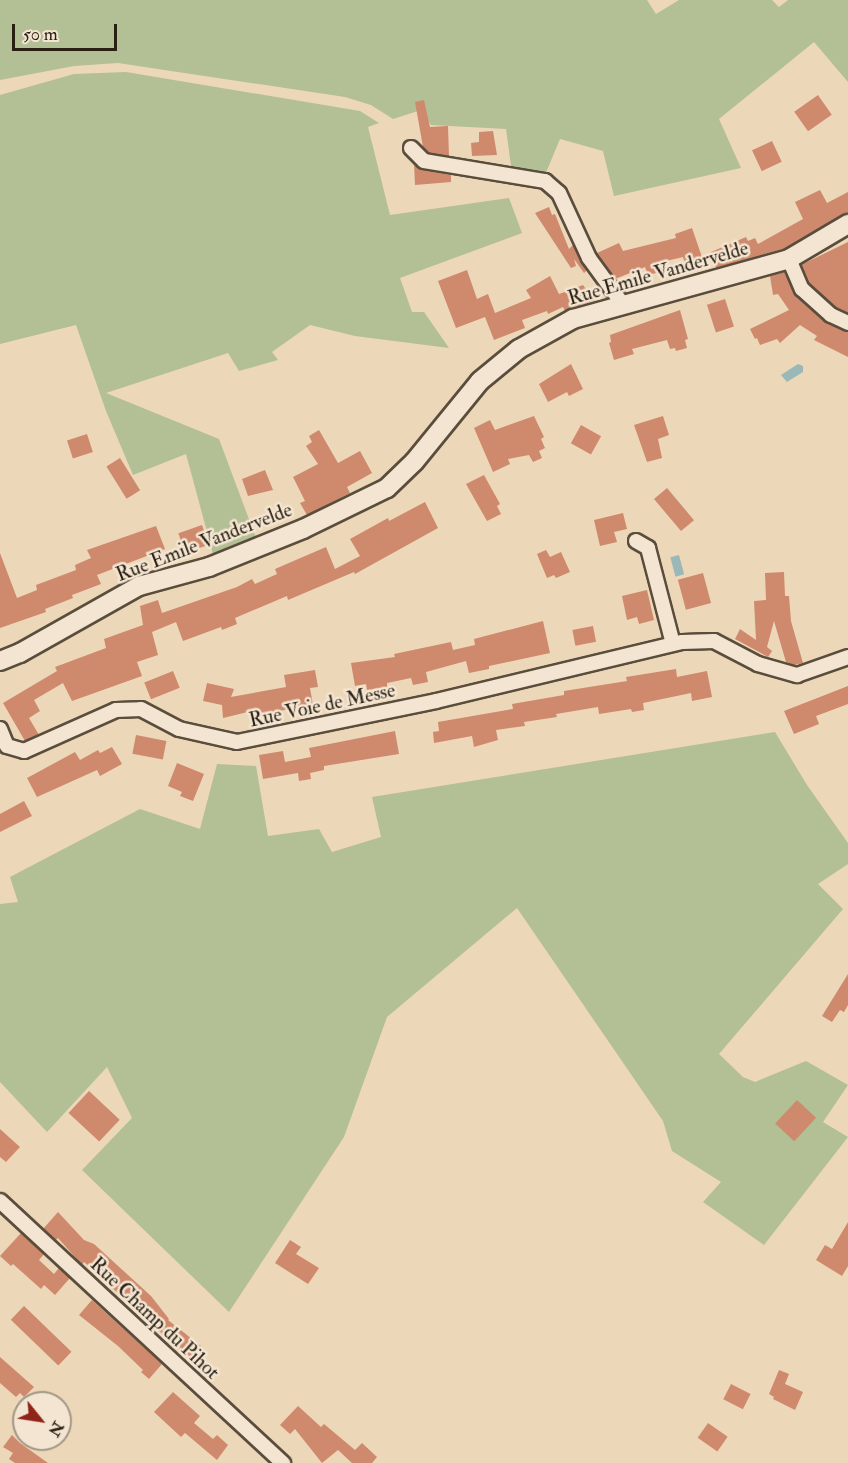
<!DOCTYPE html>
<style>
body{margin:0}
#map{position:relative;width:848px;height:1463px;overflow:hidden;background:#edd7b9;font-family:"IM FELL Double Pica",serif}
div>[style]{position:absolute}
.green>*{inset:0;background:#b3bf94}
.water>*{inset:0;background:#9bb8b8;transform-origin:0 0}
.building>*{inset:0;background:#cf896c;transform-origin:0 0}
.roads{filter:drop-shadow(2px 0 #5a4d3c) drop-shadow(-2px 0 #5a4d3c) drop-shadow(0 2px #5a4d3c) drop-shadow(0 -2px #5a4d3c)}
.street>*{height:14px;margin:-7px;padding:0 7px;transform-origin:7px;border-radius:7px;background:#f3e5d2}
.secondary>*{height:18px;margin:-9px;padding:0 9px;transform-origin:9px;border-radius:9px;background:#f3e5d2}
span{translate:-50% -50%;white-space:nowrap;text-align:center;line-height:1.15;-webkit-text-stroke:5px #f3e5d2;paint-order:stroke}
.street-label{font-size:20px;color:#291f12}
.north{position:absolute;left:12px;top:1391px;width:60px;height:60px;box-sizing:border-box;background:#f3e5d2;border:2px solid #a29685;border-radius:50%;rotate:120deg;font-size:16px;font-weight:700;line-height:24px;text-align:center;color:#291f12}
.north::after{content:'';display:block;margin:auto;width:21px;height:27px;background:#8f2418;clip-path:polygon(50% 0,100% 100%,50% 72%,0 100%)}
.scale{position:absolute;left:12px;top:24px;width:105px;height:27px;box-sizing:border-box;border:3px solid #291f12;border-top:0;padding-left:8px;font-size:18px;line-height:21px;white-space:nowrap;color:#291f12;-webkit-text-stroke:4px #f3e5d2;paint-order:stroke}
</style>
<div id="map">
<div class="green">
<i style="clip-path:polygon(0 0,647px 0,656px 14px,679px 0,772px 0,779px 7px,788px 0,848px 0,848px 82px,814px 42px,719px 119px,741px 168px,614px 196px,603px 151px,560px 139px,545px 175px,512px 173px,506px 129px,431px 125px,421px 110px,393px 119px,371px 105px,345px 97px,118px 63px,74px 66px,0 80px)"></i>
<i style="clip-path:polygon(126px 72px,360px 111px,379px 123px,368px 127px,390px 215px,509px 198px,522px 233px,400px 278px,412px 312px,424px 312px,449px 348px,355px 336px,310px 325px,272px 352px,278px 360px,239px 371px,228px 353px,106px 393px,219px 439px,256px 538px,213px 554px,186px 454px,133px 475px,106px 411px,76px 325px,0 344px,0 95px,74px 74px)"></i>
<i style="clip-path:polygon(775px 732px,807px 785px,848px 843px,848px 864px,818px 884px,843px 909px,719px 1054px,743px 1077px,755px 1082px,806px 1061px,848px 1085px,823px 1122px,848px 1137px,764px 1245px,703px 1202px,721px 1182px,672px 1151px,663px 1121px,517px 908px,387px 1017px,344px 1137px,229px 1312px,82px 1170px,132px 1118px,107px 1067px,47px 1132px,0 1082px,0 904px,18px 902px,10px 877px,140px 809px,200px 829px,217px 764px,256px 766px,268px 836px,319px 829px,332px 852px,381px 837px,372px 797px)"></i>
</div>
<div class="water">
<i style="clip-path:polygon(798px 364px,803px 366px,803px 372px,787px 382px,781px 375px)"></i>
<i style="left:679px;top:555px;width:20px;height:9px;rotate:75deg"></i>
</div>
<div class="building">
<i style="left:818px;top:95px;width:24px;height:29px;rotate:55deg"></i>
<i style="clip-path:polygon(424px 100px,430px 127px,448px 126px,449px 156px,428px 153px,423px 147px,415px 102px)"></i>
<i style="clip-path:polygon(493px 131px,497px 155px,472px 156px,471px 143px,479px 142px,479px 132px)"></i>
<i style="left:772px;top:141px;width:23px;height:22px;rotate:65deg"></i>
<i style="clip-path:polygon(414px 164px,423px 170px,451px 175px,451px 182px,415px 185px)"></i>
<i style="clip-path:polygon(820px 190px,827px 203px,848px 192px,848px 213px,786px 248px,716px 268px,711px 252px,746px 237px,748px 241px,755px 238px,758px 244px,803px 219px,795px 202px)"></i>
<i style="clip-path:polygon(549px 207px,552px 215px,555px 214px,569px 249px,573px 245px,587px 270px,584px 273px,574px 259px,576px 266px,571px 268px,535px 213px)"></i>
<i style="clip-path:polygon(692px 228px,704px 263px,686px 268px,683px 257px,662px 262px,664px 271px,648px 275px,645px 267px,615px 279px,597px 253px,619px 243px,623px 251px,676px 238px,675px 234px)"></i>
<i style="clip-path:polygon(848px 242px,848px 313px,836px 307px,809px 284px,801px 265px)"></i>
<i style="clip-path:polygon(467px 270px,477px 299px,488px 294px,495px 313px,531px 298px,526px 290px,550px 276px,559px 294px,583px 285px,594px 301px,565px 311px,563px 307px,548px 314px,547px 311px,522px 320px,525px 328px,494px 340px,485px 317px,456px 328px,438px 281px)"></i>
<i style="clip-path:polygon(785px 272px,796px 296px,825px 322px,848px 332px,848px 357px,814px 340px,817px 336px,800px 325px,780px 343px,777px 339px,760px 345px,757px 338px,755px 339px,750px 329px,789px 310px,778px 294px,773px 295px,770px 276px)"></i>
<i style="left:725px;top:299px;width:29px;height:19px;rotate:72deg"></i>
<i style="clip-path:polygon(680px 310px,688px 339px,685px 340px,687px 348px,676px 351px,675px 348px,670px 349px,667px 340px,632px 349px,634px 354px,614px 360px,609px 343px,611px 342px,610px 335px)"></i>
<i style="clip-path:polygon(571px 364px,583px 389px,569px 396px,567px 392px,548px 402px,539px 384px)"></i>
<i style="clip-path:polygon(534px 416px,544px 437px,541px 439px,545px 448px,539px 451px,542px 458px,533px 462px,529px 455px,508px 459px,510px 464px,493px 472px,474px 428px,490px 420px,495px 430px)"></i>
<i style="clip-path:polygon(663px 416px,669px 435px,658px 439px,662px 458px,647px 462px,634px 425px)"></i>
<i style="left:581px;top:425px;width:23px;height:21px;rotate:29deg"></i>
<i style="clip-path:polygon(319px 430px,338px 463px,360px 451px,372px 473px,347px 487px,350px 493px,307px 515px,300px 503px,305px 501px,293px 477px,318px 464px,306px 446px,312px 442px,309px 436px)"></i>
<i style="left:87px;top:434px;width:19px;height:21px;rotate:72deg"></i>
<i style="left:120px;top:458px;width:38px;height:16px;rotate:58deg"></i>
<i style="clip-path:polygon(265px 470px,273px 490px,248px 496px,242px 479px)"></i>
<i style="clip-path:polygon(484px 475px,500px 504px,497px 506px,501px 514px,487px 521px,466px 484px)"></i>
<i style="left:667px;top:488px;width:42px;height:17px;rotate:50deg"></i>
<i style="clip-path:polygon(425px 502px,438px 528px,355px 574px,354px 572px,288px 600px,287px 596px,235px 618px,237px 624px,222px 630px,221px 627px,183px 641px,176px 622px,152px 632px,158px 655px,137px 662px,142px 676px,72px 701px,63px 683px,34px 700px,40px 711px,29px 718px,39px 735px,25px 741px,3px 703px,57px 671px,55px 667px,106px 648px,104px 639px,143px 625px,140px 606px,158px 600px,162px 613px,237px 587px,252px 579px,255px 584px,277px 574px,275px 569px,326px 547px,335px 569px,360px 556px,350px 539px,388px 518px,389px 521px)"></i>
<i style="clip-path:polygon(623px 513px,627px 529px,614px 532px,617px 542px,600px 546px,594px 520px)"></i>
<i style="left:202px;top:525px;width:21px;height:25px;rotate:71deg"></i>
<i style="clip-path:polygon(156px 526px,165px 549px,97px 575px,101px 584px,72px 595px,73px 598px,45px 609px,46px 612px,0 628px,0 553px,17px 598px,37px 590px,36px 585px,76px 570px,75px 565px,91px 558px,87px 550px)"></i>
<i style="clip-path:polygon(546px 550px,550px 557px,561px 552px,570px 572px,556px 578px,554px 575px,547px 578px,537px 554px)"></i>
<i style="clip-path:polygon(784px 572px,785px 596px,789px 596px,791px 621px,803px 663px,794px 665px,786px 662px,774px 621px,767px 647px,772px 651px,768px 657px,735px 639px,740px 629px,756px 640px,754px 601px,766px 600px,765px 573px)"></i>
<i style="left:703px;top:573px;width:31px;height:26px;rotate:75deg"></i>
<i style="clip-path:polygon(647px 590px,654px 620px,639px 624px,637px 617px,627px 620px,622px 596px)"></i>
<i style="clip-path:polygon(543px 621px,550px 653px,489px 666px,489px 669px,469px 673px,466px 661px,426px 672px,428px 682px,413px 685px,411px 678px,387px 683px,387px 687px,367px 690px,366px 684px,355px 686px,351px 663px,395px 657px,394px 654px,451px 642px,453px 650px,475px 645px,474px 639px)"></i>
<i style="left:593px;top:626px;width:16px;height:21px;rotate:79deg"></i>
<i style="clip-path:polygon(676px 669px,677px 677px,707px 671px,712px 697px,692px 701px,691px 693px,643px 703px,644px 710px,632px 712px,631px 709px,599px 714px,598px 707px,556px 714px,557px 717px,524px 722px,525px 726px,496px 730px,498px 740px,474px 747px,472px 736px,434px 743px,433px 732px,439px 731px,438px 722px,513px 709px,512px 704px,564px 695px,564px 691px,627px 681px,626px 677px)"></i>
<i style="clip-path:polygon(315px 670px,318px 687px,310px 688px,313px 705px,256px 715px,256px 710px,223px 718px,222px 705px,203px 701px,207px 683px,234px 689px,231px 697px,286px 687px,284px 675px)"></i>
<i style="left:173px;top:671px;width:18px;height:31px;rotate:68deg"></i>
<i style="clip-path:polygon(848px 686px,848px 704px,816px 716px,819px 724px,794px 734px,784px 711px)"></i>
<i style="clip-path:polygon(395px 731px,399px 754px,324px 766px,324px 770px,310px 773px,311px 779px,299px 781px,298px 773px,263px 779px,259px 755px,283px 751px,285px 762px,311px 757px,309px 748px)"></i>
<i style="left:136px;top:735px;width:31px;height:19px;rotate:11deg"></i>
<i style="clip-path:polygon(112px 747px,122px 764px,100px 776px,97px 770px,37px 797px,27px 778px,75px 752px,80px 760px,98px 750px,100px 753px)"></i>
<i style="clip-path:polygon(177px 763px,204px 774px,193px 801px,180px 796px,182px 792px,168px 786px)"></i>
<i style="clip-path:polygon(24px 801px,32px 816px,0 832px,0 814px)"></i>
<i style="clip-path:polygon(848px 974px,848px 1005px,844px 1012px,840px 1010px,832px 1022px,822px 1016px)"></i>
<i style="left:89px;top:1091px;width:42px;height:30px;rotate:43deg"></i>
<i style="left:797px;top:1100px;width:26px;height:32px;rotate:43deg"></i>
<i style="clip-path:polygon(0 1129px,20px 1147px,6px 1162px,0 1157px)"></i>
<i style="clip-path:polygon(58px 1212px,84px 1240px,94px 1244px,151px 1296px,169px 1319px,168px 1320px,201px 1346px,191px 1360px,84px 1262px,82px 1265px,58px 1238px,56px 1240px,43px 1229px)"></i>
<i style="clip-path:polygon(848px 1222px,848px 1266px,842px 1276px,816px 1260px,825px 1245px,832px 1249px)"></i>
<i style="clip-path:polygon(21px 1233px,44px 1254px,39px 1260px,54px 1274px,59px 1268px,70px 1278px,55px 1295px,44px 1285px,41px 1289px,13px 1264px,11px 1266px,0 1256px)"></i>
<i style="clip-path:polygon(290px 1240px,301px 1247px,296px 1254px,319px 1268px,308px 1284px,275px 1263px)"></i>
<i style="clip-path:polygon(92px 1300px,162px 1364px,149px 1379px,141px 1372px,143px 1370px,118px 1346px,79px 1315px)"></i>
<i style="left:24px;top:1306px;width:66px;height:19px;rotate:44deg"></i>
<i style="clip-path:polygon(0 1357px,34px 1387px,24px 1397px,20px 1393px,16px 1397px,0 1383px)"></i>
<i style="clip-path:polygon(779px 1370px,789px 1374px,785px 1384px,803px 1392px,795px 1410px,773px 1399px,774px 1397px,769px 1394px)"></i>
<i style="left:731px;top:1384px;width:22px;height:17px;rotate:27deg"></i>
<i style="clip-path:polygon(173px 1392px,200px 1416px,194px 1423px,213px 1439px,217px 1435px,228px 1445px,217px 1460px,185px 1433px,181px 1437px,154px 1412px)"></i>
<i style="clip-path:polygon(298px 1406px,321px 1427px,324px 1424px,355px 1450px,362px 1443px,377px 1457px,372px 1463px,352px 1463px,338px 1450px,322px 1463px,295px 1429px,290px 1434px,280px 1425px)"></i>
<i style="left:708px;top:1423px;width:24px;height:18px;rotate:35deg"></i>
<i style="clip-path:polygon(12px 1435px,20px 1443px,48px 1463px,15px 1463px,9px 1459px,13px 1453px,3px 1447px)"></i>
</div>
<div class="roads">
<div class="street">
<i style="left:411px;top:148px;width:18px;rotate:45deg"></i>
<i style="left:424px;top:161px;width:123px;rotate:9.4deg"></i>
<i style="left:545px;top:181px;width:18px;rotate:41deg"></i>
<i style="left:559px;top:193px;width:72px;rotate:65.2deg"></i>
<i style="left:589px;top:258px;width:59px;rotate:53.9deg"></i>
<i style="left:789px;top:259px;width:33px;rotate:67deg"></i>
<i style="left:802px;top:289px;width:39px;rotate:42deg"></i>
<i style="left:831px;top:315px;width:19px;rotate:25deg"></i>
<i style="left:636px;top:541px;width:14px;rotate:30deg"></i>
<i style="left:648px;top:548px;width:99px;rotate:75.4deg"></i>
<i style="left:0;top:729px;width:18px;rotate:68deg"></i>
<i style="left:7px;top:746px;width:18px;rotate:16deg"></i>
<i style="left:24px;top:751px;width:101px;rotate:-24deg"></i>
<i style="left:116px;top:710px;width:25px;rotate:-2deg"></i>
<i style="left:141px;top:709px;width:43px;rotate:27.8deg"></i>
<i style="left:179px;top:729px;width:59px;rotate:12.6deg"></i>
<i style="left:237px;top:742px;width:203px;rotate:-11.6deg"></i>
<i style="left:436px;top:701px;width:253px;rotate:-13.5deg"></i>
<i style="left:682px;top:642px;width:32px;rotate:-2deg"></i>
<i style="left:714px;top:641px;width:50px;rotate:27.6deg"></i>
<i style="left:758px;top:664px;width:41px;rotate:15.8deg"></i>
<i style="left:797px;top:675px;width:54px;rotate:-19.4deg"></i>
<i style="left:0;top:1201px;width:386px;rotate:42.8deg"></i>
</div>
<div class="secondary">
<i style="left:0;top:661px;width:22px;rotate:-22deg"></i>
<i style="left:20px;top:653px;width:137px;rotate:-29.4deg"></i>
<i style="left:139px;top:586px;width:73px;rotate:-15.2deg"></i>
<i style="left:209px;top:567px;width:101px;rotate:-22deg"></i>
<i style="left:303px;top:529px;width:93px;rotate:-26deg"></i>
<i style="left:387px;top:488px;width:37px;rotate:-44deg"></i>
<i style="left:414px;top:462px;width:104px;rotate:-50.8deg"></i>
<i style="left:480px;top:381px;width:50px;rotate:-39.4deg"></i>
<i style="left:519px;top:349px;width:62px;rotate:-29.1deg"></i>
<i style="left:573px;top:319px;width:224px;rotate:-15.5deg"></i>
<i style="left:789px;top:259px;width:69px;rotate:-30.7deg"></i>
</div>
</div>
<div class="street-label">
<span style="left:658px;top:273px;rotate:-16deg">Rue Emile Vandervelde</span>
<span style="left:204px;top:542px;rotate:-21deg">Rue Emile Vandervelde</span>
<span style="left:322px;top:705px;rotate:-12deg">Rue Voie de Messe</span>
<span style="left:155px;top:1318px;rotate:43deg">Rue Champ du Pihot</span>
</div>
<div class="north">N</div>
<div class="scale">50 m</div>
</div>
